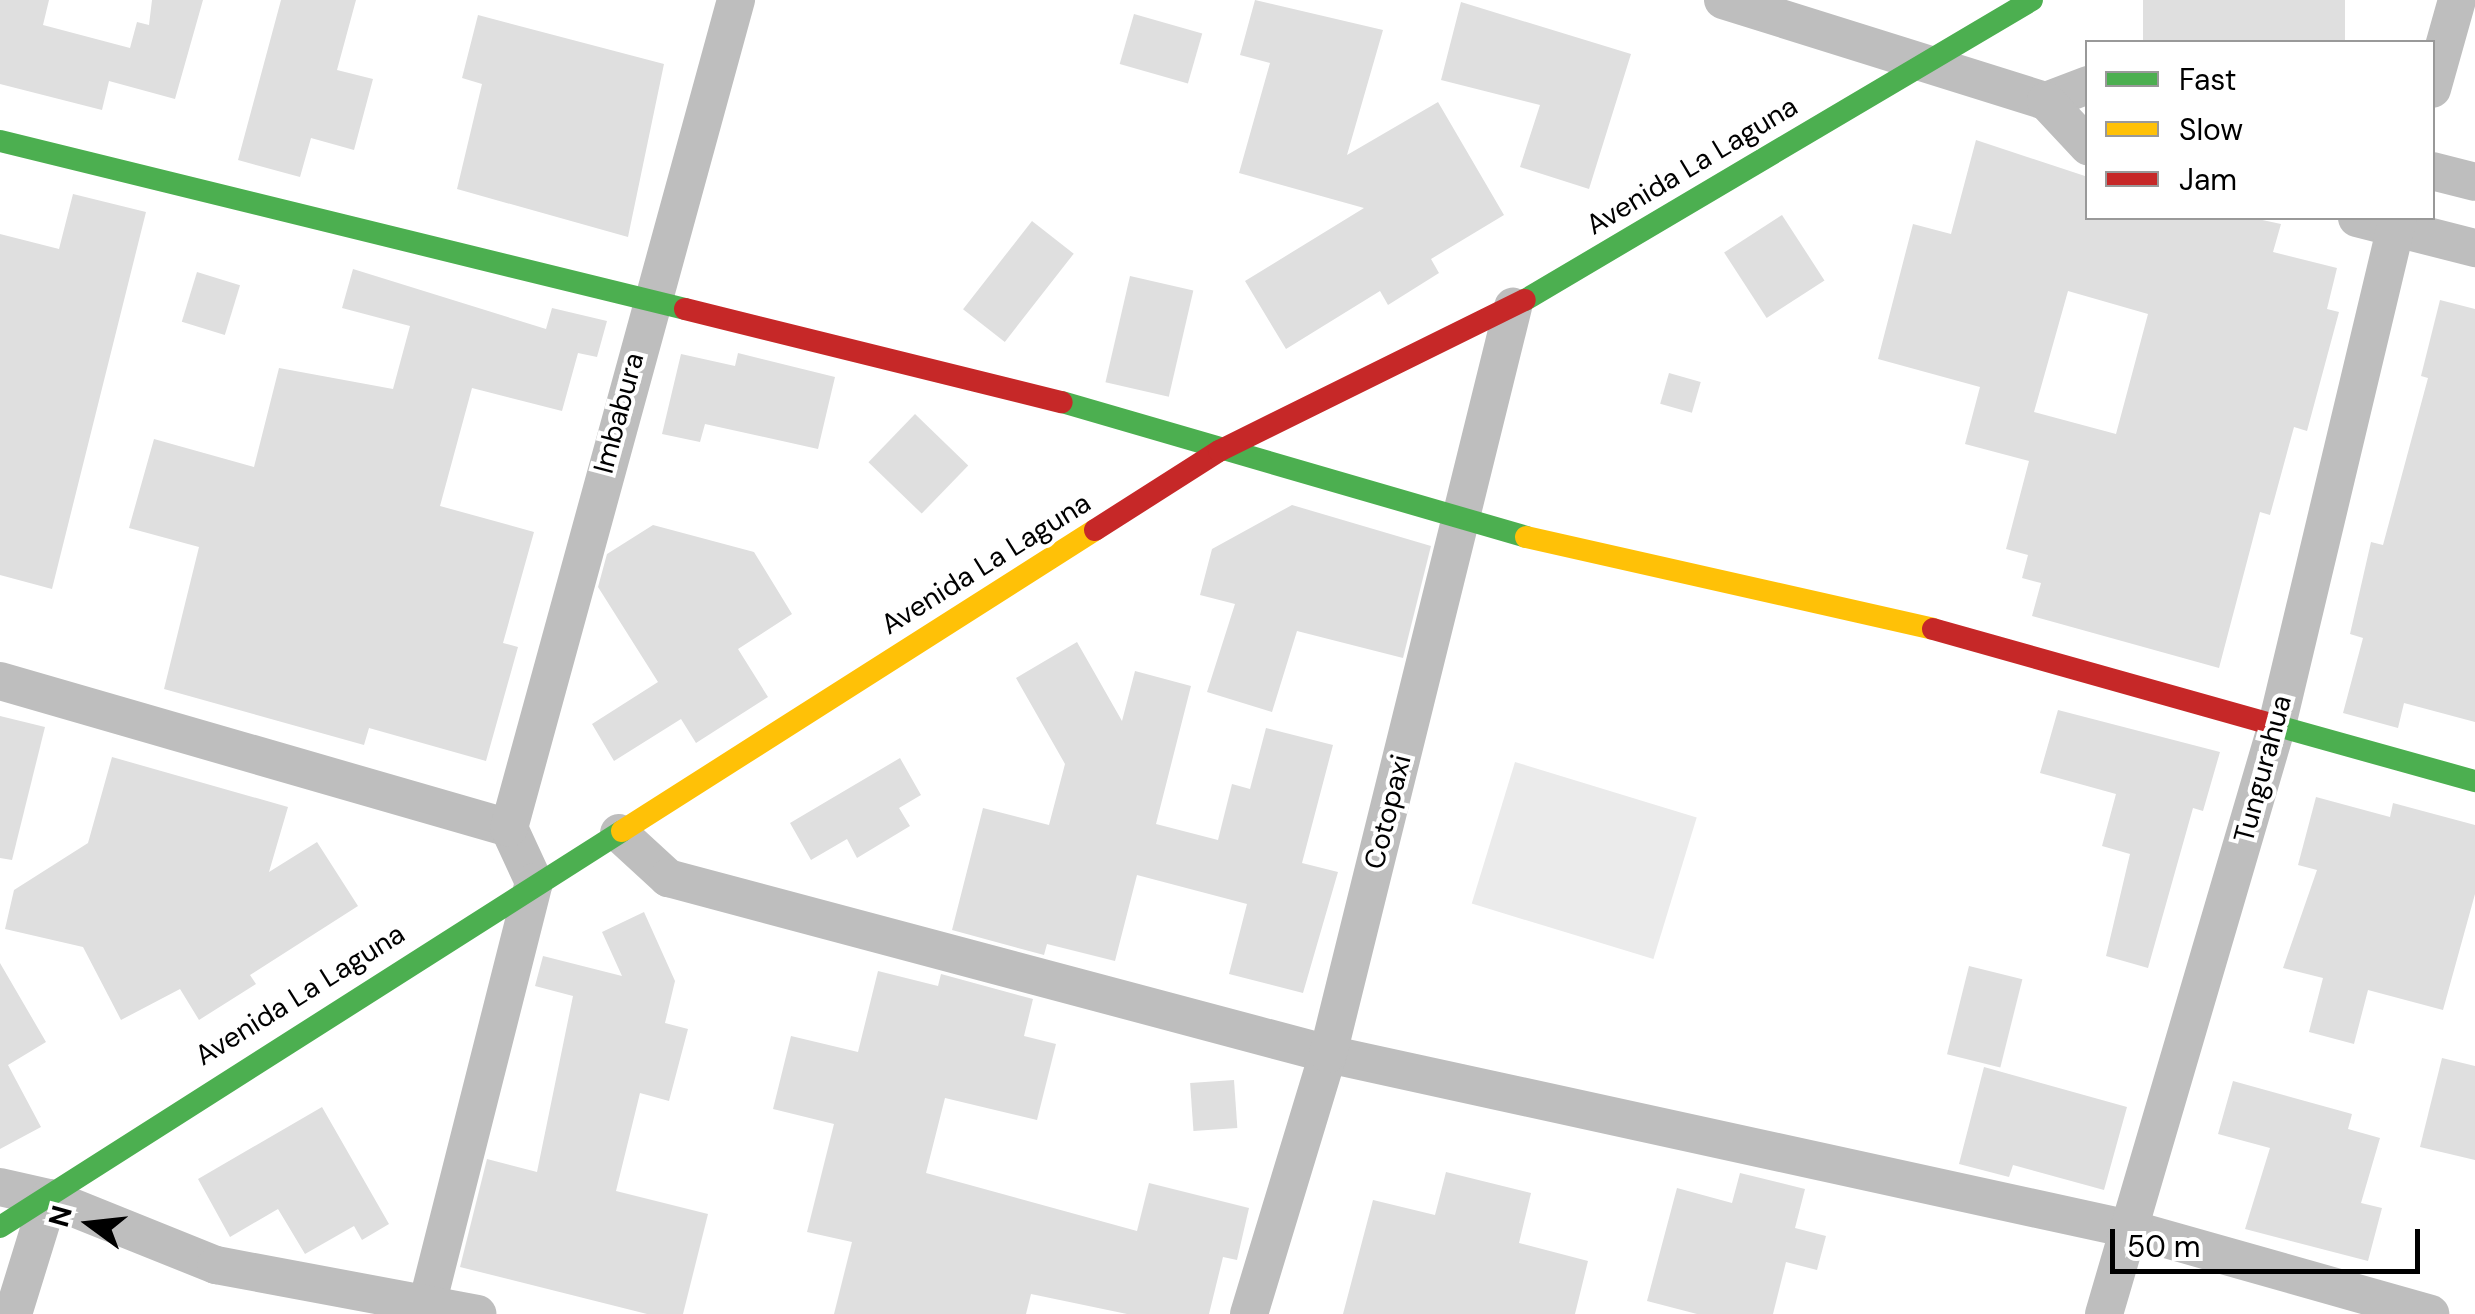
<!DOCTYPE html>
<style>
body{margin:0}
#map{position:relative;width:2475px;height:1314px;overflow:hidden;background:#fff;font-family:"DM Sans",sans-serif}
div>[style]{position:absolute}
.green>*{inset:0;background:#ebebeb;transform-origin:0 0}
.building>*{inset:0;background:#dfdfdf;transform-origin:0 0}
.street>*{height:38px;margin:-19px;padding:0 19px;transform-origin:19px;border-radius:19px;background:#bebebe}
.fast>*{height:22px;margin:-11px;padding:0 11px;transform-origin:11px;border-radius:11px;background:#4caf50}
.slow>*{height:22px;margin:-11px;padding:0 11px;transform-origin:11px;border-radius:11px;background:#ffc107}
.jam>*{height:22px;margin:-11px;padding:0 11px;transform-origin:11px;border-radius:11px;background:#c62828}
span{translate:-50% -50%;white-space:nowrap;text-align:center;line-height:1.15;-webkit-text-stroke:8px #fff;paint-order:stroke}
.street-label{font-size:28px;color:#000}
.legend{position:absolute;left:2085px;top:40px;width:350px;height:180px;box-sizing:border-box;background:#fff;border:2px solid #999;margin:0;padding:12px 18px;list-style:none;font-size:30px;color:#000}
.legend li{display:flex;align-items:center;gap:20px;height:50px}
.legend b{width:50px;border:2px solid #999}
.north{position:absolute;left:40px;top:1174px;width:100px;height:100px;-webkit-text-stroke:8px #fff;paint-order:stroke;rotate:285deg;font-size:28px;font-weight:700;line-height:40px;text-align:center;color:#000}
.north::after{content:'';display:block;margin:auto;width:35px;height:45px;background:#000;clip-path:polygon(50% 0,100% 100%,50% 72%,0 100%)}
.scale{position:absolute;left:2110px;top:1229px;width:310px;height:45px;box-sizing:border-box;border:5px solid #000;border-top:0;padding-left:12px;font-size:30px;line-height:35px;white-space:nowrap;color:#000;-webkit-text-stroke:8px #fff;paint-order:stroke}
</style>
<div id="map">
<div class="green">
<i style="left:1515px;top:762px;width:190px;height:148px;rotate:17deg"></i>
</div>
<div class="building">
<i style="clip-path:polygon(0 0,49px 0,43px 25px,130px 48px,137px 22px,149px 25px,152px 0,203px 0,175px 99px,109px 81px,102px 110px,0 84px)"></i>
<i style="clip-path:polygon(281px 0,356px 0,337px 70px,373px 79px,354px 150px,311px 138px,300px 177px,238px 160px)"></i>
<i style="clip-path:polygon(1255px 0,1383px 30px,1347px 155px,1438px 102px,1504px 215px,1431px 259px,1439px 273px,1388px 305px,1380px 291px,1286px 349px,1245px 281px,1364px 208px,1239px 173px,1270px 63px,1240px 55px)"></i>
<i style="left:2143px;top:0;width:202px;height:43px"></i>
<i style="clip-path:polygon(1461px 2px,1631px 54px,1589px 189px,1520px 167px,1540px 105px,1441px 80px)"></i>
<i style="left:1134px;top:14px;width:71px;height:52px;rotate:16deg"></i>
<i style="clip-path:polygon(478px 15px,664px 64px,628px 237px,457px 189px,482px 84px,462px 78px)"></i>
<i style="clip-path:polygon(evenodd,1976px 140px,2088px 177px,2088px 218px,2253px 218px,2281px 224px,2273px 252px,2337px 268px,2327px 309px,2339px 312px,2307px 431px,2294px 427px,2270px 515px,2260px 512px,2219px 668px,2032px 616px,2041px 583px,2022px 578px,2028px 555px,2006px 549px,2029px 461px,1965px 444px,1980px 387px,1878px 359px,1913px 224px,1951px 234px,1976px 140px,2068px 291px,2148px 314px,2116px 434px,2034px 412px,2068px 291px)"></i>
<i style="clip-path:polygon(73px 194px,146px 212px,52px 589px,0 575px,0 234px,59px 249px)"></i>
<i style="left:1782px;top:215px;width:78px;height:69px;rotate:57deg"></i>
<i style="left:1032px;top:221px;width:53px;height:112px;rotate:38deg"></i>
<i style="clip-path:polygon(353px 269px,546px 329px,552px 308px,607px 321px,597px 357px,578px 353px,562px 411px,472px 388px,440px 506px,534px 532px,503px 643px,518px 647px,486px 761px,369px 728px,364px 745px,164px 689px,199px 547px,129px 528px,154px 439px,254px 467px,279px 368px,393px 389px,410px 326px,342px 308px)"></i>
<i style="left:197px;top:272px;width:45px;height:52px;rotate:17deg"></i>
<i style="left:1130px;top:276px;width:65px;height:109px;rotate:13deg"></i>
<i style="clip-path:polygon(2440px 300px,2475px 309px,2475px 722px,2404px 703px,2398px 728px,2343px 713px,2363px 638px,2350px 634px,2371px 542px,2383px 545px,2428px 378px,2421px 376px)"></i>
<i style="clip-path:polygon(738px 353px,835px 377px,818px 449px,705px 424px,700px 442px,662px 434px,681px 354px,735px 366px)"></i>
<i style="left:1669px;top:373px;width:33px;height:32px;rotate:16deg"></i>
<i style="left:915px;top:414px;width:74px;height:67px;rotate:44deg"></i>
<i style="clip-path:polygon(1292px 505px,1431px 546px,1403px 658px,1297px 631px,1272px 712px,1207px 692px,1235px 604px,1200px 595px,1212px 549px)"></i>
<i style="clip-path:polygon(653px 525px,754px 552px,792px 614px,738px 649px,768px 697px,696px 743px,681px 719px,614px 761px,592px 724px,658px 682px,598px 587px,607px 554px)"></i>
<i style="clip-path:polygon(1077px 642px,1122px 721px,1135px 671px,1191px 686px,1156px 824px,1218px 840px,1232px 784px,1250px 789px,1266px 728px,1333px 745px,1302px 863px,1338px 872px,1303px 993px,1229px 974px,1247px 904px,1137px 875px,1115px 961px,1047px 944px,1044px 955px,952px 930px,983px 808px,1049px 825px,1065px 764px,1016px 678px)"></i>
<i style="clip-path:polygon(2058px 710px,2220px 752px,2203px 811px,2193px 808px,2148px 968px,2106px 956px,2130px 854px,2102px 846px,2116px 794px,2040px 773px)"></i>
<i style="clip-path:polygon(0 716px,45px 727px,12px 860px,0 858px)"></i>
<i style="clip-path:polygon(112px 757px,288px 807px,269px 872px,317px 842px,358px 906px,250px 975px,256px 984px,199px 1020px,180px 989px,121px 1020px,83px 947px,5px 929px,14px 890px,88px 843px)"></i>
<i style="clip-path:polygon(900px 758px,921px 795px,899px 808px,910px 826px,857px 858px,847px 839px,811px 860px,790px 823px)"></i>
<i style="clip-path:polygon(2316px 797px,2390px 817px,2393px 803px,2475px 825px,2475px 894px,2443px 1010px,2368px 990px,2354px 1044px,2309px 1032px,2323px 978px,2283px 968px,2317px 870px,2298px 865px)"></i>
<i style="clip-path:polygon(644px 912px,675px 981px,665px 1023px,688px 1029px,669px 1101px,640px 1093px,616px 1191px,708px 1214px,683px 1314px,647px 1314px,460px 1267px,487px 1159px,537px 1172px,573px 996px,535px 986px,543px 956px,622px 976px,602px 932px)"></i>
<i style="clip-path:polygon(0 963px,46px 1042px,8px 1065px,41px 1127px,0 1149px)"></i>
<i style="left:1969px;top:966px;width:55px;height:91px;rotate:14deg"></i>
<i style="clip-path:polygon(878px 971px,938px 986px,941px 974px,1033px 999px,1024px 1036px,1056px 1044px,1037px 1120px,945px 1098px,926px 1173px,1137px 1231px,1149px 1183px,1249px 1208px,1237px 1260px,1223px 1257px,1209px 1314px,1127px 1314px,1031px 1294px,1026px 1314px,834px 1314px,852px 1242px,807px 1232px,834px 1124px,773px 1109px,791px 1036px,858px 1052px)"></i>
<i style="clip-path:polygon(2442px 1058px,2475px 1066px,2475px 1160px,2420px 1147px)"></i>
<i style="clip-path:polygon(1984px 1067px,2127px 1107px,2104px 1190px,2013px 1165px,2009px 1177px,1959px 1164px)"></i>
<i style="left:1234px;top:1080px;width:48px;height:44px;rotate:86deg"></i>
<i style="clip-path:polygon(2233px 1081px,2352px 1114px,2348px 1129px,2380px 1138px,2361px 1203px,2382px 1208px,2368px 1261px,2245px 1229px,2270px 1148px,2218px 1134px)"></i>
<i style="clip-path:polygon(322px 1107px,389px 1224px,362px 1240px,354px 1226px,305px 1254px,278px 1209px,230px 1237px,198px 1179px)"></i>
<i style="clip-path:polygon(1446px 1172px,1531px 1193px,1519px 1243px,1588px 1261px,1575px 1314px,1343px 1314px,1373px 1200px,1435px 1215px)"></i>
<i style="clip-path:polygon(1740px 1173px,1805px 1189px,1795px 1228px,1826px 1236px,1817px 1270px,1786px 1262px,1773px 1314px,1697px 1314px,1647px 1301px,1677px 1188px,1732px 1203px)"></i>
</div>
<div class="street">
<i style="left:1723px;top:0;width:338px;rotate:17.4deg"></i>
<i style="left:2046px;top:101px;width:45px;rotate:-20.9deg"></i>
<i style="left:2432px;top:89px;width:92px;rotate:-74.3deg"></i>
<i style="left:2046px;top:101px;width:62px;rotate:47deg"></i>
<i style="left:2432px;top:171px;width:44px;rotate:14.3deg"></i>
<i style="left:2357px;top:218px;width:122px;rotate:14.3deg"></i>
<i style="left:0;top:681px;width:530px;rotate:16.11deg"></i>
<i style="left:509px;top:828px;width:60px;rotate:65.2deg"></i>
<i style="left:534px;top:882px;width:446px;rotate:104.2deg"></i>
<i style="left:509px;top:828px;width:859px;rotate:-74.67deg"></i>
<i style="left:619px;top:833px;width:67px;rotate:42.6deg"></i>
<i style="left:668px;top:878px;width:683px;rotate:14.93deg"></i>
<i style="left:1328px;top:1054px;width:825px;rotate:12.32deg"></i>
<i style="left:2134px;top:1230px;width:308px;rotate:15.8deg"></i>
<i style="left:0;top:1187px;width:50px;rotate:12.7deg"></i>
<i style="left:49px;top:1198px;width:180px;rotate:21.9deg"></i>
<i style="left:216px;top:1265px;width:266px;rotate:10.6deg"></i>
<i style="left:13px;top:1314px;width:121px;rotate:-72.8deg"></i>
<i style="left:1249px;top:1314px;width:272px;rotate:-73.1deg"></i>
<i style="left:1328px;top:1054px;width:770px;rotate:-76.09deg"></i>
<i style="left:2104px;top:1314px;width:614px;rotate:-73.63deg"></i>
<i style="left:2277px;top:725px;width:521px;rotate:-76.58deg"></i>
</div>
<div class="fast">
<i style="left:0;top:141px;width:705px;rotate:13.78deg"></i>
<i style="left:1525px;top:300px;width:589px;rotate:-30.61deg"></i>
<i style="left:1062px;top:402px;width:483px;rotate:16.2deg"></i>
<i style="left:2274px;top:725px;width:209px;rotate:15.6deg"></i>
<i style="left:0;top:1227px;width:737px;rotate:-32.48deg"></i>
</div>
<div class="slow">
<i style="left:1526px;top:537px;width:417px;rotate:12.7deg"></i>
<i style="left:622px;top:831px;width:561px;rotate:-32.47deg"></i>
</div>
<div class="jam">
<i style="left:685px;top:309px;width:388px;rotate:13.9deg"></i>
<i style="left:1095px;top:530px;width:147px;rotate:-32.5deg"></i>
<i style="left:1219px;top:451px;width:341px;rotate:-26.3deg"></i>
<i style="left:1933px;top:629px;width:354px;rotate:15.7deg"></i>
</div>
<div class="street-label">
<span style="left:1692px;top:166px;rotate:-31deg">Avenida La Laguna</span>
<span style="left:619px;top:413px;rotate:-75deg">Imbabura</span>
<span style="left:986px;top:564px;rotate:-32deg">Avenida La Laguna</span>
<span style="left:2263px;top:769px;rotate:-75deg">Tungurahua</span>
<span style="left:1388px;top:812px;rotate:-76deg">Cotopaxi</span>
<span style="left:300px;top:995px;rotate:-32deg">Avenida La Laguna</span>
</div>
<ul class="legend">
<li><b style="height:12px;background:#4caf50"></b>Fast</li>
<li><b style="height:12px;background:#ffc107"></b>Slow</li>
<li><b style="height:12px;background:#c62828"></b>Jam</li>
</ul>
<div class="north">N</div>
<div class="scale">50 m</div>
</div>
